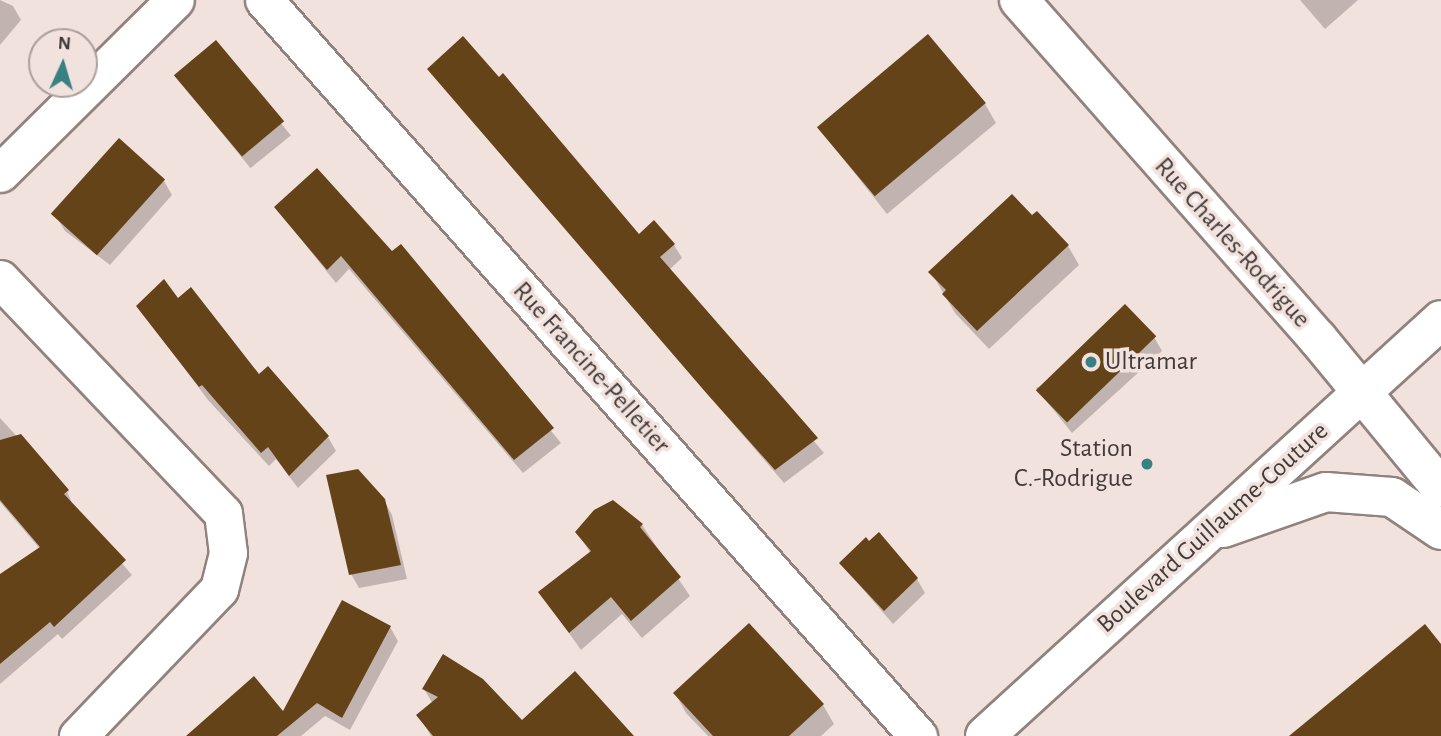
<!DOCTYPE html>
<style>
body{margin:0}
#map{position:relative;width:1441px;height:736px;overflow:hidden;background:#f2e2dd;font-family:"Alegreya Sans",sans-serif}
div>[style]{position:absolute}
.shadow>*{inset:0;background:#0003;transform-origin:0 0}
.building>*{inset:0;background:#654318;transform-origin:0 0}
.roads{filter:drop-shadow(2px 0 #90827d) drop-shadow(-2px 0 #90827d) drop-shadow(0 2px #90827d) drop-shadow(0 -2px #90827d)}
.street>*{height:37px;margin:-18.5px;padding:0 18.5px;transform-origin:18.5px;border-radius:18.5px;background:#fff}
.secondary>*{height:38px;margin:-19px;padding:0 19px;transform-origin:19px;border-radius:19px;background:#fff}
.primary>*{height:38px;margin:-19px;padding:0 19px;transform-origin:19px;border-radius:19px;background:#fff}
.dots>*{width:19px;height:19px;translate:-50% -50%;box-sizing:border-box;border:4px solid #f2e2dd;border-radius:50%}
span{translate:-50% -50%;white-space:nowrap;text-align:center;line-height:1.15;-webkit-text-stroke:7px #f2e2dd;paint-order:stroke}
.street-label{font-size:26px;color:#413b39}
.poi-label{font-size:26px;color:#413b39}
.left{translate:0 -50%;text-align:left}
.right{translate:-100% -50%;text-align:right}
.north{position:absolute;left:28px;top:28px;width:70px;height:70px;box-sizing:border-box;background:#f2e2dd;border:2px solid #ab9f9b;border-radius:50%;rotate:4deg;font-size:19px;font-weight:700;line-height:28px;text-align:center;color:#413b39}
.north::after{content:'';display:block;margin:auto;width:24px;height:32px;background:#388182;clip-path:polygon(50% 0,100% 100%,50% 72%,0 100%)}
</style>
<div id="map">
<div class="shadow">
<i style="clip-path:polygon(0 0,13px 6px,21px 20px,0 45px)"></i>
<i style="clip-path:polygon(1300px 0,1358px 0,1325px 29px)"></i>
<i style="left:216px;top:43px;width:119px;height:52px;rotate:51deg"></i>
<i style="clip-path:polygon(429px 69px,639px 237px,674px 245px,682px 258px,669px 270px,824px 453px,784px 483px)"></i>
<i style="clip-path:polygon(985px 104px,996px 123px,887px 214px,819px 128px)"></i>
<i style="clip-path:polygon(164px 181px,172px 195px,110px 265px,65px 231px,57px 218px)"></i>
<i style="clip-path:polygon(276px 208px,392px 254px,401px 247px,561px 443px,523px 473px,349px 269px,336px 283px)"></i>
<i style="clip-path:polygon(1037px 213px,1068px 246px,1079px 265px,989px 349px,955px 313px,931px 272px)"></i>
<i style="clip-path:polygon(177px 301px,328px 437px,336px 451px,298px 488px,276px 459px,269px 466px,208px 400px,138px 306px)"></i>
<i style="clip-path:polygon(1154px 337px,1162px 351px,1072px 433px,1036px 388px)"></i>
<i style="clip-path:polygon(0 418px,67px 491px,73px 506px,132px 575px,62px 639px,58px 634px,0 684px,0 576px,40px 549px,0 502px)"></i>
<i style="clip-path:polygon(384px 500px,392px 515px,407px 579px,359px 588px,351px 574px)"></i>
<i style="clip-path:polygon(613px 502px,642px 525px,690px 596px,642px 638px,622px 614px,581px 650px,540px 592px,591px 554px,577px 532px)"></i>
<i style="clip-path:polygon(841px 564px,917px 579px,925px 593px,893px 624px)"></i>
<i style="clip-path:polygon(749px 625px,823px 705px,834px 724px,821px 736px,708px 736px,686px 713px,675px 693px)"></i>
<i style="clip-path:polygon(390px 627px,398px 641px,350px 730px,325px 716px,301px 736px,188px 736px,283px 714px)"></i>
<i style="clip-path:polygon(424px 689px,522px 723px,630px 736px,431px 736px,418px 715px,433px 704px)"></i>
</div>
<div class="building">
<i style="left:928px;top:34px;width:90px;height:145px;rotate:50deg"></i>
<i style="clip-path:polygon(463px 36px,499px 77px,503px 73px,639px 234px,654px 220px,675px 244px,660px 257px,818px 438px,775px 470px,708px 395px,427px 69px)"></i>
<i style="left:216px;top:40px;width:106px;height:55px;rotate:50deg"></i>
<i style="left:119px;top:138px;width:62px;height:102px;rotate:42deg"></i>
<i style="clip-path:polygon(317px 168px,392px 251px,401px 244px,554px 428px,514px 460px,341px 256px,327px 270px,274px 207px)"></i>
<i style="clip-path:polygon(1012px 194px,1032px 215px,1037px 211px,1069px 245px,977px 331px,942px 294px,946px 290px,928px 272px)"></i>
<i style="clip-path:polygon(164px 279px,178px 298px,191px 287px,259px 374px,268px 366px,329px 436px,289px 476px,268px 447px,261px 453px,202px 385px,199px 387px,136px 306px)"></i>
<i style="left:1125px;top:304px;width:45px;height:124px;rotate:46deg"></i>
<i style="clip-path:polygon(21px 434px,69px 490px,64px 494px,126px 560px,54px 627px,50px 622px,0 664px,0 574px,40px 547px,0 500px,0 440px)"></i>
<i style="clip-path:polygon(358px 469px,385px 499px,401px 565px,349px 575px,326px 475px)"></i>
<i style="clip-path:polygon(613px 500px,643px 524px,640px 527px,681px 577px,631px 621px,611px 597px,569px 633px,538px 592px,591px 551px,575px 532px,594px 510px)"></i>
<i style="clip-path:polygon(879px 532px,918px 578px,884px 611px,839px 563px,866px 537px,869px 541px)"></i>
<i style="clip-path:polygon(342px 600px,391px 626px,342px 718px,317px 703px,277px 736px,186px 736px,254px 676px,283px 711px)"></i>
<i style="clip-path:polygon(749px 623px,824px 704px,789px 736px,713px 736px,673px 693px)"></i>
<i style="clip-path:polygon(1425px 624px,1441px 644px,1441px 736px,1289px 736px)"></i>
<i style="clip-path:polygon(443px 654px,483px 679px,522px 720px,575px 671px,634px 736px,433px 736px,416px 715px,438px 697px,422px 689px)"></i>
</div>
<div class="roads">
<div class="street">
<i style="left:264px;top:0;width:985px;rotate:48.38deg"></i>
<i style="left:0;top:173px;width:246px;rotate:-44.7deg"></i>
<i style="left:0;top:279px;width:323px;rotate:46.4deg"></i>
<i style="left:223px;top:513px;width:40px;rotate:82.9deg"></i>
<i style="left:228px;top:553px;width:37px;rotate:104deg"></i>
<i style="left:219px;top:589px;width:204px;rotate:133.8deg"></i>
</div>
<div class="secondary">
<i style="left:1019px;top:0;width:452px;rotate:48.6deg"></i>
<i style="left:1318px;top:339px;width:193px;rotate:50.5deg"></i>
</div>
<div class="primary">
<i style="left:1223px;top:528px;width:109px;rotate:-19.3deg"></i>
<i style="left:1326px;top:492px;width:66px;rotate:4.3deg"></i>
<i style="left:1392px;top:497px;width:59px;rotate:34deg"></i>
<i style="left:985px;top:736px;width:617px;rotate:-42.37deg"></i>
</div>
</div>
<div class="dots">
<i style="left:1091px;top:362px;background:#388182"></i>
<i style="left:1147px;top:464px;background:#388182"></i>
</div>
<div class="street-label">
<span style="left:1232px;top:243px;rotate:48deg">Rue Charles-Rodrigue</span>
<span style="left:591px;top:368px;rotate:48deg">Rue Francine-Pelletier</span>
<span style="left:1213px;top:528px;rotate:-42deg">Boulevard Guillaume-Couture</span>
</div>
<div class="poi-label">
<span class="left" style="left:1105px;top:362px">Ultramar</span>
<span class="right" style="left:1133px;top:464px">Station<br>C.-Rodrigue</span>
</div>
<div class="north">N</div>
</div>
